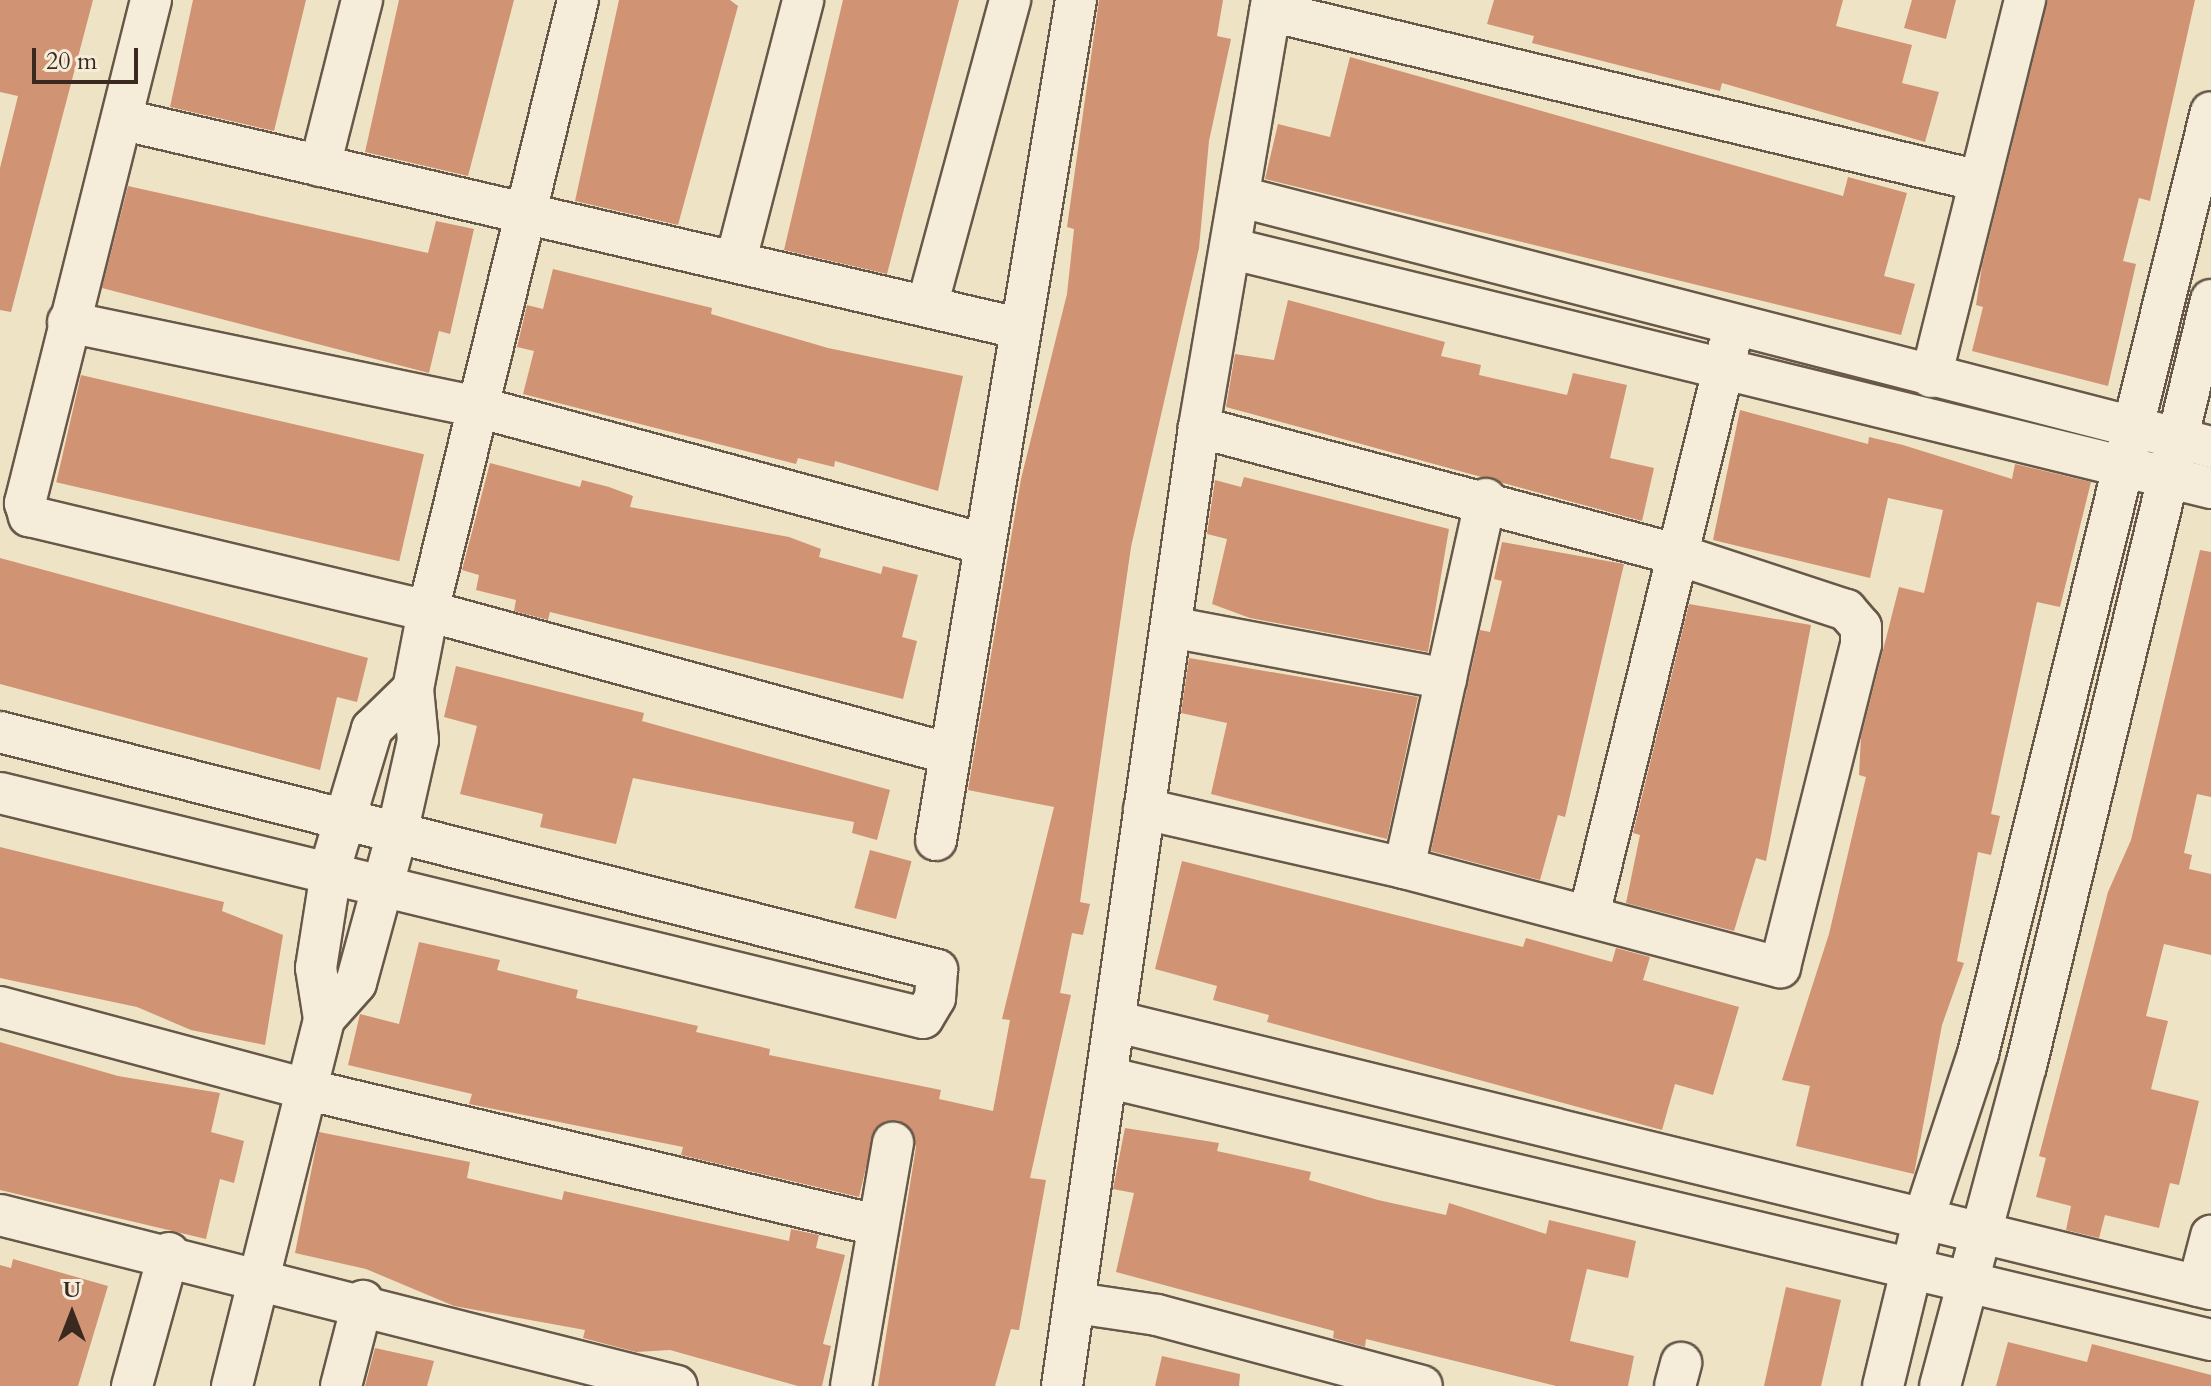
<!DOCTYPE html>
<style>
body{margin:0}
#map{position:relative;width:2211px;height:1386px;overflow:hidden;background:#efe3c5;font-family:Cardo,serif}
div>[style]{position:absolute}
.building>*{inset:0;background:#d09374;transform-origin:0 0}
.roads{filter:drop-shadow(2px 0 #685849) drop-shadow(-2px 0 #685849) drop-shadow(0 2px #685849) drop-shadow(0 -2px #685849)}
.minor>*{height:40px;margin:-20px;padding:0 20px;transform-origin:20px;border-radius:20px;background:#f5edd9}
span{translate:-50% -50%;white-space:nowrap;text-align:center;line-height:1.15;-webkit-text-stroke:6px #f5edd9;paint-order:stroke}
.north{position:absolute;left:32px;top:1274px;width:80px;height:80px;-webkit-text-stroke:6px #f5edd9;paint-order:stroke;rotate:0deg;font-size:22px;font-weight:700;line-height:32px;text-align:center;color:#3b2920}
.north::after{content:'';display:block;margin:auto;width:28px;height:36px;background:#3b2920;clip-path:polygon(50% 0,100% 100%,50% 72%,0 100%)}
.scale{position:absolute;left:32px;top:48px;width:106px;height:36px;box-sizing:border-box;border:4px solid #3b2920;border-top:0;padding-left:10px;font-size:24px;line-height:28px;white-space:nowrap;color:#3b2920;-webkit-text-stroke:6px #f5edd9;paint-order:stroke}
</style>
<div id="map">
<div class="building">
<i style="clip-path:polygon(0 0,93px 0,11px 312px,0 310px,0 168px,18px 96px,0 92px)"></i>
<i style="clip-path:polygon(193px 0,306px 0,274px 131px,170px 107px)"></i>
<i style="clip-path:polygon(399px 0,514px 0,468px 176px,365px 152px)"></i>
<i style="clip-path:polygon(619px 0,730px 0,738px 6px,678px 225px,575px 201px)"></i>
<i style="clip-path:polygon(843px 0,959px 0,887px 274px,784px 250px)"></i>
<i style="clip-path:polygon(1099px 0,1223px 0,1217px 36px,1231px 39px,1209px 141px,1199px 248px,1131px 547px,1080px 902px,1090px 904px,1083px 935px,1072px 933px,1060px 993px,1071px 995px,1030px 1178px,1046px 1180px,1019px 1330px,1011px 1329px,995px 1386px,878px 1386px,916px 1147px,907px 1125px,886px 1121px,875px 1129px,859px 1197px,681px 1155px,683px 1147px,469px 1104px,472px 1094px,348px 1065px,360px 1014px,399px 1024px,419px 942px,500px 960px,497px 970px,578px 990px,576px 998px,698px 1026px,696px 1032px,770px 1049px,769px 1055px,941px 1090px,939px 1099px,993px 1111px,1010px 1020px,1002px 1019px,1054px 807px,968px 790px,1021px 479px,1067px 294px,1074px 229px,1067px 227px)"></i>
<i style="clip-path:polygon(1494px 0,1843px 0,1836px 26px,1912px 45px,1902px 83px,1939px 92px,1925px 142px,1722px 83px,1720px 91px,1532px 43px,1534px 36px,1487px 24px)"></i>
<i style="clip-path:polygon(1912px 0,1956px 0,1946px 39px,1904px 28px)"></i>
<i style="clip-path:polygon(2048px 0,2195px 0,2150px 201px,2139px 198px,2123px 261px,2136px 264px,2108px 386px,1972px 351px,1983px 307px,1976px 305px,1982px 266px)"></i>
<i style="clip-path:polygon(1350px 57px,1843px 196px,1848px 177px,1907px 193px,1884px 276px,1915px 284px,1901px 335px,1265px 179px,1278px 124px,1330px 137px)"></i>
<i style="clip-path:polygon(128px 186px,428px 253px,436px 221px,474px 229px,450px 334px,439px 331px,429px 373px,102px 288px)"></i>
<i style="clip-path:polygon(553px 269px,712px 308px,711px 314px,828px 348px,963px 376px,938px 491px,835px 461px,834px 467px,798px 458px,796px 464px,523px 394px,534px 351px,517px 347px,527px 305px,543px 309px)"></i>
<i style="clip-path:polygon(1288px 300px,1445px 342px,1441px 356px,1481px 365px,1479px 375px,1567px 395px,1573px 373px,1627px 385px,1610px 458px,1654px 468px,1642px 521px,1226px 407px,1235px 354px,1274px 360px)"></i>
<i style="left:81px;top:375px;width:352px;height:110px;rotate:13deg"></i>
<i style="clip-path:polygon(1740px 410px,1868px 444px,1869px 437px,1903px 445px,2012px 479px,2015px 464px,2091px 482px,2060px 607px,2037px 602px,1991px 814px,2000px 816px,1991px 855px,1978px 852px,1957px 961px,1964px 963px,1942px 1025px,1914px 1174px,1796px 1146px,1810px 1086px,1782px 1080px,1829px 934px,1866px 777px,1859px 775px,1861px 737px,1899px 587px,1924px 593px,1943px 510px,1888px 498px,1870px 578px,1713px 540px)"></i>
<i style="clip-path:polygon(490px 463px,580px 487px,582px 480px,609px 487px,633px 496px,630px 507px,789px 537px,821px 549px,819px 557px,881px 574px,883px 566px,918px 575px,902px 637px,917px 641px,903px 699px,550px 612px,548px 620px,514px 611px,516px 600px,476px 590px,479px 575px,462px 570px)"></i>
<i style="clip-path:polygon(1244px 477px,1449px 529px,1428px 652px,1250px 618px,1212px 604px,1227px 539px,1207px 534px,1215px 480px,1241px 487px)"></i>
<i style="clip-path:polygon(1502px 542px,1624px 564px,1565px 817px,1558px 815px,1540px 880px,1431px 851px,1480px 630px,1490px 632px,1502px 581px,1494px 579px)"></i>
<i style="clip-path:polygon(2200px 550px,2211px 552px,2211px 797px,2197px 794px,2184px 853px,2192px 855px,2189px 869px,2211px 874px,2211px 955px,2164px 944px,2146px 1016px,2168px 1021px,2151px 1089px,2199px 1101px,2179px 1185px,2170px 1183px,2159px 1228px,2105px 1215px,2099px 1238px,2066px 1230px,2071px 1206px,2036px 1197px,2046px 1158px,2039px 1156px,2108px 892px,2131px 840px)"></i>
<i style="clip-path:polygon(0 558px,368px 658px,357px 702px,337px 697px,320px 770px,0 684px)"></i>
<i style="clip-path:polygon(1689px 604px,1811px 625px,1766px 861px,1756px 858px,1734px 931px,1626px 903px,1640px 835px,1633px 833px)"></i>
<i style="clip-path:polygon(1189px 658px,1418px 697px,1387px 839px,1211px 794px,1227px 723px,1181px 713px)"></i>
<i style="clip-path:polygon(456px 666px,644px 713px,642px 721px,890px 790px,877px 840px,852px 833px,854px 822px,633px 778px,616px 844px,540px 827px,543px 814px,460px 794px,477px 726px,444px 717px)"></i>
<i style="clip-path:polygon(0 847px,224px 902px,222px 911px,283px 935px,265px 1045px,191px 1030px,137px 1007px,0 978px)"></i>
<i style="left:870px;top:850px;width:43px;height:60px;rotate:15deg"></i>
<i style="clip-path:polygon(1182px 861px,1523px 947px,1526px 938px,1612px 962px,1616px 948px,1650px 957px,1643px 980px,1739px 1007px,1713px 1095px,1675px 1084px,1662px 1130px,1267px 1022px,1269px 1015px,1213px 1000px,1217px 986px,1155px 969px)"></i>
<i style="clip-path:polygon(0 1042px,118px 1076px,220px 1093px,211px 1132px,244px 1141px,234px 1183px,220px 1179px,206px 1239px,0 1190px)"></i>
<i style="clip-path:polygon(1125px 1128px,1219px 1143px,1217px 1151px,1311px 1172px,1309px 1180px,1378px 1200px,1446px 1215px,1449px 1203px,1546px 1234px,1549px 1220px,1636px 1241px,1628px 1278px,1587px 1269px,1570px 1341px,1634px 1356px,1628px 1386px,1556px 1386px,1366px 1339px,1365px 1347px,1333px 1338px,1334px 1331px,1116px 1272px,1134px 1193px,1113px 1189px)"></i>
<i style="clip-path:polygon(319px 1132px,470px 1162px,467px 1178px,562px 1200px,564px 1191px,789px 1241px,791px 1229px,819px 1235px,816px 1248px,845px 1255px,823px 1344px,831px 1346px,822px 1386px,798px 1386px,670px 1350px,636px 1352px,583px 1338px,585px 1330px,454px 1306px,366px 1269px,295px 1253px)"></i>
<i style="clip-path:polygon(13px 1259px,108px 1286px,78px 1386px,0 1386px,0 1265px,11px 1268px)"></i>
<i style="clip-path:polygon(1786px 1287px,1841px 1300px,1821px 1386px,1764px 1386px)"></i>
<i style="clip-path:polygon(2008px 1342px,2087px 1362px,2092px 1344px,2211px 1375px,2211px 1386px,1996px 1386px)"></i>
<i style="clip-path:polygon(375px 1348px,434px 1361px,427px 1386px,365px 1386px)"></i>
<i style="clip-path:polygon(1162px 1356px,1240px 1374px,1239px 1386px,1155px 1386px)"></i>
</div>
<div class="roads">
<div class="minor">
<i style="left:151px;top:0;width:519px;rotate:104.06deg"></i>
<i style="left:25px;top:503px;width:14px;rotate:73deg"></i>
<i style="left:29px;top:516px;width:410px;rotate:13.4deg"></i>
<i style="left:428px;top:611px;width:541px;rotate:15.32deg"></i>
<i style="left:1270px;top:11px;width:729px;rotate:13.48deg"></i>
<i style="left:124px;top:120px;width:918px;rotate:13.1deg"></i>
<i style="left:320px;top:166px;width:171px;rotate:-75.8deg"></i>
<i style="left:1241px;top:197px;width:1002px;rotate:14.45deg"></i>
<i style="left:1233px;top:249px;width:1007px;rotate:13.73deg"></i>
<i style="left:736px;top:260px;width:268px;rotate:-75.5deg"></i>
<i style="left:927px;top:306px;width:317px;rotate:-74.8deg"></i>
<i style="left:68px;top:322px;width:415px;rotate:11.7deg"></i>
<i style="left:474px;top:406px;width:528px;rotate:15.14deg"></i>
<i style="left:1931px;top:377px;width:389px;rotate:-76deg"></i>
<i style="left:1171px;top:627px;width:280px;rotate:10.7deg"></i>
<i style="left:0;top:732px;width:967px;rotate:14.25deg"></i>
<i style="left:937px;top:970px;width:28px;rotate:94deg"></i>
<i style="left:935px;top:998px;width:23px;rotate:121deg"></i>
<i style="left:923px;top:1018px;width:950px;rotate:-166.3deg"></i>
<i style="left:1144px;top:809px;width:267px;rotate:12.8deg"></i>
<i style="left:1404px;top:868px;width:389px;rotate:14.8deg"></i>
<i style="left:1780px;top:967px;width:333px;rotate:-75.9deg"></i>
<i style="left:1861px;top:644px;width:17px;rotate:-90deg"></i>
<i style="left:1861px;top:627px;width:23px;rotate:-131deg"></i>
<i style="left:1846px;top:610px;width:176px;rotate:-161.8deg"></i>
<i style="left:1679px;top:555px;width:497px;rotate:-165.1deg"></i>
<i style="left:936px;top:840px;width:852px;rotate:-80.54deg"></i>
<i style="left:1404px;top:868px;width:378px;rotate:-77.5deg"></i>
<i style="left:1589px;top:915px;width:586px;rotate:-76.18deg"></i>
<i style="left:0;top:1007px;width:320px;rotate:15deg"></i>
<i style="left:309px;top:1090px;width:583px;rotate:13.39deg"></i>
<i style="left:324px;top:1019px;width:48px;rotate:-48.4deg"></i>
<i style="left:356px;top:983px;width:160px;rotate:-74.7deg"></i>
<i style="left:398px;top:829px;width:91px;rotate:-77.3deg"></i>
<i style="left:418px;top:740px;width:51px;rotate:-95.6deg"></i>
<i style="left:413px;top:689px;width:79px;rotate:-79.1deg"></i>
<i style="left:428px;top:611px;width:629px;rotate:-76.21deg"></i>
<i style="left:1114px;top:1021px;width:1129px;rotate:13.73deg"></i>
<i style="left:1106px;top:1077px;width:1136px;rotate:13.39deg"></i>
<i style="left:0;top:1215px;width:698px;rotate:14.18deg"></i>
<i style="left:2198px;top:1286px;width:52px;rotate:-75.4deg"></i>
<i style="left:1076px;top:1303px;width:82px;rotate:8.4deg"></i>
<i style="left:1157px;top:1315px;width:274px;rotate:15deg"></i>
<i style="left:132px;top:1386px;width:138px;rotate:-74.5deg"></i>
<i style="left:232px;top:1386px;width:378px;rotate:-75.9deg"></i>
<i style="left:324px;top:1019px;width:52px;rotate:-98.9deg"></i>
<i style="left:316px;top:968px;width:110px;rotate:-81.1deg"></i>
<i style="left:333px;top:859px;width:136px;rotate:-73.3deg"></i>
<i style="left:372px;top:729px;width:57px;rotate:-44.3deg"></i>
<i style="left:341px;top:1386px;width:88px;rotate:-75.5deg"></i>
<i style="left:851px;top:1386px;width:247px;rotate:-80.2deg"></i>
<i style="left:1062px;top:1386px;width:969px;rotate:-81.87deg"></i>
<i style="left:1199px;top:427px;width:433px;rotate:-80.3deg"></i>
<i style="left:1675px;top:1386px;width:24px;rotate:-75deg"></i>
<i style="left:1883px;top:1386px;width:177px;rotate:-76.3deg"></i>
<i style="left:1925px;top:1214px;width:169px;rotate:-71.7deg"></i>
<i style="left:1978px;top:1054px;width:970px;rotate:-76.11deg"></i>
<i style="left:1940px;top:1386px;width:331px;rotate:-75deg"></i>
<i style="left:2026px;top:1066px;width:788px;rotate:-76.42deg"></i>
</div>
</div>
<div class="north">U</div>
<div class="scale">20 m</div>
</div>
